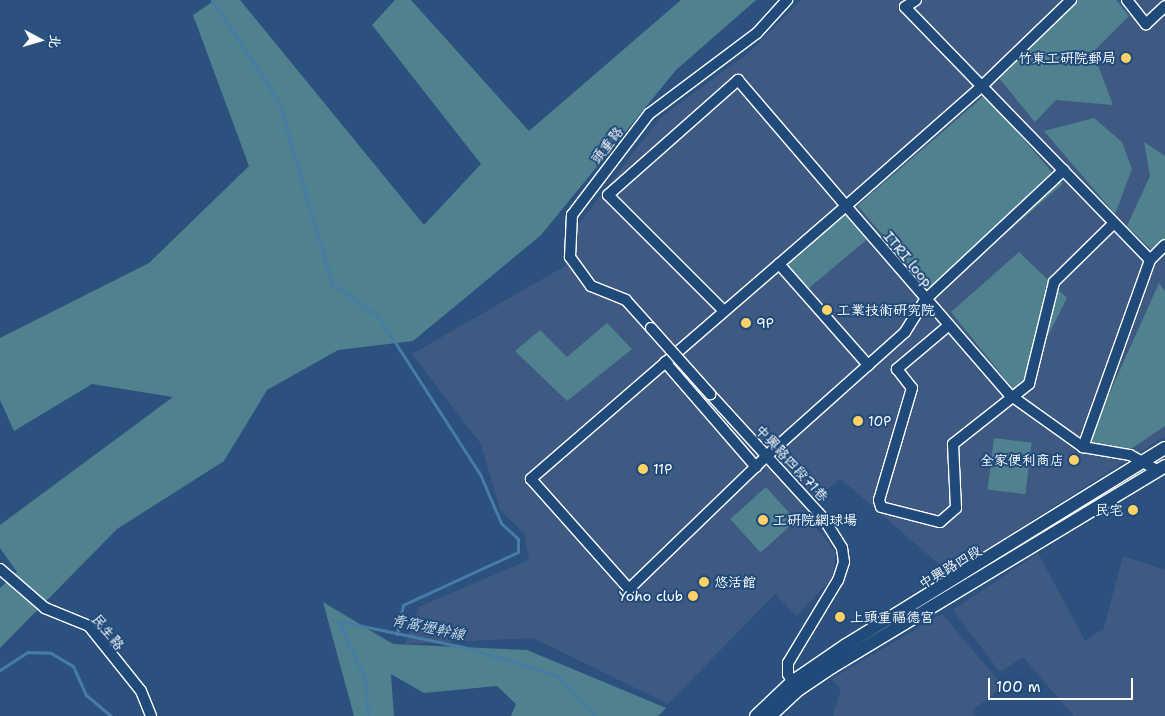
<!DOCTYPE html>
<meta charset="utf-8">
<style>
body{margin:0}
#map{position:relative;width:1165px;height:716px;overflow:hidden;background:#2d517e;font-family:"Shantell Sans","LXGW WenKai TC",sans-serif}
div>[style]{position:absolute}
.built>*{inset:0;background:#3e5a82}
.green>*{inset:0;background:#4f828e;transform-origin:0 0}
.stream>*{height:3px;margin:-1.5px;padding:0 1.5px;transform-origin:1.5px;border-radius:1.5px;background:#477ca4}
.roads{filter:drop-shadow(1px 0 #fff) drop-shadow(-1px 0 #fff) drop-shadow(0 1px #fff) drop-shadow(0 -1px #fff)}
.minor>*{height:10px;margin:-5px;padding:0 5px;transform-origin:5px;border-radius:5px;background:#1f4a7a}
.major>*{height:12px;margin:-6px;padding:0 6px;transform-origin:6px;border-radius:6px;background:#1f4a7a}
.bridges{filter:drop-shadow(1px 0 #fff) drop-shadow(-1px 0 #fff) drop-shadow(0 1px #fff) drop-shadow(0 -1px #fff)}
.minor-bridge>*{height:10px;margin:-5px;padding:0 5px;transform-origin:5px;border-radius:5px;background:#1f4a7a}
.dots>*{width:14px;height:14px;translate:-50% -50%;box-sizing:border-box;border:2px solid #1f4a7a;border-radius:50%}
span{translate:-50% -50%;white-space:nowrap;text-align:center;line-height:1.15;-webkit-text-stroke:4px #1f4a7a;paint-order:stroke}
.poi-label{font-size:14px;color:#fff}
.right{translate:-100% -50%;text-align:right}
.left{translate:0 -50%;text-align:left}
.street-label{font-size:14px;color:#fff}
.water-label{font-size:15px;color:#d1dee8;font-style:italic}
.north{position:absolute;left:15px;top:15px;width:50px;height:50px;-webkit-text-stroke:4px #1f4a7a;paint-order:stroke;rotate:96deg;font-size:14px;font-weight:700;line-height:20px;text-align:center;color:#fff}
.north::after{content:'';display:block;margin:auto;width:18px;height:22px;background:#fff;clip-path:polygon(50% 0,100% 100%,50% 72%,0 100%)}
.scale{position:absolute;left:988px;top:678px;width:145px;height:22px;box-sizing:border-box;border:2px solid #fff;border-top:0;padding-left:6px;font-size:15px;line-height:18px;white-space:nowrap;color:#fff;-webkit-text-stroke:4px #1f4a7a;paint-order:stroke}
</style>
<div id="map">
<div class="built">
<i style="clip-path:polygon(801px 0,1165px 0,1165px 436px,949px 573px,840px 478px,803px 510px,836px 553px,832px 578px,797px 616px,775px 594px,668px 704px,533px 638px,405px 644px,419px 607px,529px 560px,524px 533px,500px 510px,481px 444px,412px 354px,565px 266px,572px 233px,660px 118px,751px 51px)"></i>
<i style="clip-path:polygon(1038px 553px,1085px 641px,1104px 628px,1123px 556px,1165px 570px,1165px 716px,1074px 716px,1023px 657px,1000px 672px,953px 610px)"></i>
<i style="clip-path:polygon(942px 614px,1003px 686px,972px 711px,976px 716px,833px 716px,841px 688px,831px 679px)"></i>
</div>
<div class="green">
<i style="clip-path:polygon(215px 0,240px 0,424px 225px,481px 164px,372px 25px,395px 0,411px 0,529px 131px,681px 0,756px 0,676px 70px,541px 235px,413px 341px,338px 350px,267px 390px,224px 461px,117px 529px,0 648px,0 588px,17px 572px,0 548px,0 525px,173px 397px,92px 384px,14px 431px,0 400px,0 338px,149px 263px,249px 166px,193px 15px)"></i>
<i style="clip-path:polygon(1076px 0,1116px 0,1129px 16px,1093px 52px,1113px 105px,1056px 100px,1035px 122px,998px 77px)"></i>
<i style="left:985px;top:95px;width:118px;height:169px;rotate:49deg"></i>
<i style="clip-path:polygon(1094px 118px,1122px 142px,1132px 169px,1115px 214px,1044px 131px)"></i>
<i style="clip-path:polygon(1144px 142px,1165px 156px,1165px 246px,1156px 254px,1127px 226px,1150px 176px)"></i>
<i style="left:844px;top:213px;width:35px;height:77px;rotate:50deg"></i>
<i style="clip-path:polygon(1019px 252px,1067px 298px,1018px 395px,951px 312px)"></i>
<i style="clip-path:polygon(1159px 283px,1165px 291px,1165px 426px,1122px 455px,1085px 448px)"></i>
<i style="clip-path:polygon(607px 323px,632px 349px,567px 401px,515px 351px,540px 330px,567px 357px)"></i>
<i style="left:994px;top:438px;width:38px;height:52px;rotate:7deg"></i>
<i style="left:766px;top:487px;width:45px;height:48px;rotate:48deg"></i>
<i style="clip-path:polygon(323px 602px,393px 644px,527px 650px,666px 708px,658px 716px,511px 716px,516px 704px,497px 686px,424px 693px,391px 674px,394px 716px,354px 716px)"></i>
</div>
<div class="stream">
<i style="left:212px;top:0;width:122px;rotate:56.7deg"></i>
<i style="left:279px;top:102px;width:190px;rotate:73.8deg"></i>
<i style="left:332px;top:284px;width:56px;rotate:34.8deg"></i>
<i style="left:378px;top:316px;width:188px;rotate:57.2deg"></i>
<i style="left:480px;top:474px;width:53px;rotate:66.8deg"></i>
<i style="left:501px;top:523px;width:23px;rotate:43deg"></i>
<i style="left:518px;top:539px;width:13px;rotate:90deg"></i>
<i style="left:518px;top:552px;width:127px;rotate:155.3deg"></i>
<i style="left:403px;top:605px;width:30px;rotate:102deg"></i>
<i style="left:0;top:670px;width:33px;rotate:-33deg"></i>
<i style="left:28px;top:652px;width:23px;rotate:2deg"></i>
<i style="left:51px;top:653px;width:26px;rotate:31deg"></i>
<i style="left:73px;top:666px;width:32px;rotate:66deg"></i>
<i style="left:86px;top:695px;width:33px;rotate:40deg"></i>
<i style="left:368px;top:716px;width:38px;rotate:-95deg"></i>
<i style="left:365px;top:678px;width:63px;rotate:-115.3deg"></i>
<i style="left:338px;top:621px;width:133px;rotate:11.7deg"></i>
<i style="left:468px;top:648px;width:94px;rotate:17.3deg"></i>
<i style="left:558px;top:676px;width:54px;rotate:47.2deg"></i>
</div>
<div class="roads">
<div class="minor">
<i style="left:916px;top:0;width:13px;rotate:148deg"></i>
<i style="left:905px;top:7px;width:352px;rotate:45.9deg"></i>
<i style="left:1150px;top:260px;width:199px;rotate:109.7deg"></i>
<i style="left:1071px;top:0;width:125px;rotate:136deg"></i>
<i style="left:981px;top:87px;width:180px;rotate:138.6deg"></i>
<i style="left:846px;top:206px;width:250px;rotate:49.1deg"></i>
<i style="left:1010px;top:395px;width:90px;rotate:35.5deg"></i>
<i style="left:1083px;top:447px;width:48px;rotate:9.7deg"></i>
<i style="left:1130px;top:455px;width:31px;rotate:29deg"></i>
<i style="left:1127px;top:0;width:31px;rotate:52deg"></i>
<i style="left:1146px;top:24px;width:26px;rotate:-43deg"></i>
<i style="left:1150px;top:260px;width:21px;rotate:-45deg"></i>
<i style="left:779px;top:264px;width:135px;rotate:48.6deg"></i>
<i style="left:724px;top:311px;width:164px;rotate:-135deg"></i>
<i style="left:608px;top:195px;width:174px;rotate:-41.5deg"></i>
<i style="left:738px;top:80px;width:166px;rotate:49.4deg"></i>
<i style="left:846px;top:206px;width:417px;rotate:139.1deg"></i>
<i style="left:531px;top:479px;width:147px;rotate:48.3deg"></i>
<i style="left:629px;top:589px;width:199px;rotate:-44deg"></i>
<i style="left:772px;top:451px;width:178px;rotate:-41.8deg"></i>
<i style="left:905px;top:332px;width:38px;rotate:-58deg"></i>
<i style="left:925px;top:300px;width:190px;rotate:-43.1deg"></i>
<i style="left:948px;top:326px;width:67px;rotate:139.9deg"></i>
<i style="left:897px;top:369px;width:24px;rotate:52deg"></i>
<i style="left:912px;top:388px;width:117px;rotate:106.4deg"></i>
<i style="left:879px;top:500px;width:7px;rotate:74deg"></i>
<i style="left:881px;top:507px;width:61px;rotate:14.3deg"></i>
<i style="left:940px;top:522px;width:21px;rotate:-41deg"></i>
<i style="left:956px;top:508px;width:64px;rotate:-92.7deg"></i>
<i style="left:953px;top:444px;width:97px;rotate:-38.3deg"></i>
<i style="left:1029px;top:384px;width:105px;rotate:-76.2deg"></i>
<i style="left:1054px;top:282px;width:83px;rotate:-44.5deg"></i>
<i style="left:651px;top:328px;width:38px;rotate:-132deg"></i>
<i style="left:626px;top:300px;width:38px;rotate:-158deg"></i>
<i style="left:591px;top:286px;width:36px;rotate:-126deg"></i>
<i style="left:570px;top:257px;width:42px;rotate:-87.3deg"></i>
<i style="left:572px;top:215px;width:127px;rotate:-52.7deg"></i>
<i style="left:649px;top:114px;width:135px;rotate:-36.9deg"></i>
<i style="left:757px;top:33px;width:45px;rotate:-47.7deg"></i>
<i style="left:665px;top:362px;width:139px;rotate:49.1deg"></i>
<i style="left:710px;top:394px;width:169px;rotate:47.6deg"></i>
<i style="left:824px;top:519px;width:34px;rotate:58deg"></i>
<i style="left:842px;top:548px;width:14px;rotate:82deg"></i>
<i style="left:844px;top:562px;width:19px;rotate:108deg"></i>
<i style="left:838px;top:580px;width:97px;rotate:121.1deg"></i>
<i style="left:788px;top:663px;width:11px;rotate:90deg"></i>
<i style="left:788px;top:674px;width:16px;rotate:60deg"></i>
<i style="left:0;top:569px;width:60px;rotate:40.9deg"></i>
<i style="left:45px;top:608px;width:48px;rotate:22.2deg"></i>
<i style="left:89px;top:626px;width:83px;rotate:51.3deg"></i>
<i style="left:141px;top:691px;width:27px;rotate:68deg"></i>
</div>
<div class="major">
<i style="left:756px;top:716px;width:50px;rotate:-43.4deg"></i>
<i style="left:792px;top:682px;width:65px;rotate:-34.4deg"></i>
<i style="left:846px;top:645px;width:375px;rotate:-31.7deg"></i>
<i style="left:770px;top:716px;width:38px;rotate:-43deg"></i>
<i style="left:798px;top:690px;width:41px;rotate:-34.1deg"></i>
<i style="left:832px;top:667px;width:389px;rotate:-31.1deg"></i>
</div>
</div>
<div class="bridges">
<div class="minor-bridge">
<i style="left:651px;top:328px;width:89px;rotate:48.2deg"></i>
</div>
</div>
<div class="dots">
<i style="left:1126px;top:58px;background:#ffd166"></i>
<i style="left:827px;top:310px;background:#ffd166"></i>
<i style="left:746px;top:323px;background:#ffd166"></i>
<i style="left:858px;top:421px;background:#ffd166"></i>
<i style="left:1074px;top:460px;background:#ffd166"></i>
<i style="left:643px;top:469px;background:#ffd166"></i>
<i style="left:1133px;top:510px;background:#ffd166"></i>
<i style="left:763px;top:520px;background:#ffd166"></i>
<i style="left:704px;top:582px;background:#ffd166"></i>
<i style="left:693px;top:596px;background:#ffd166"></i>
<i style="left:840px;top:617px;background:#ffd166"></i>
</div>
<div class="poi-label">
<span class="right" style="left:1116px;top:58px">竹東工研院郵局</span>
<span class="left" style="left:837px;top:310px">工業技術研究院</span>
<span class="left" style="left:756px;top:323px">9P</span>
<span class="left" style="left:868px;top:421px">10P</span>
<span class="right" style="left:1064px;top:460px">全家便利商店</span>
<span class="left" style="left:653px;top:469px">11P</span>
<span class="right" style="left:1123px;top:510px">民宅</span>
<span class="left" style="left:773px;top:520px">工研院網球場</span>
<span class="left" style="left:714px;top:582px">悠活館</span>
<span class="right" style="left:683px;top:596px">Yoho club</span>
<span class="left" style="left:850px;top:617px">上頭重福德宮</span>
</div>
<div class="street-label">
<span style="left:607px;top:145px;rotate:-52deg">頭重路</span>
<span style="left:908px;top:259px;rotate:50deg">ITRI loop</span>
<span style="left:792px;top:463px;rotate:47deg">中興路四段71巷</span>
<span style="left:950px;top:567px;rotate:-31deg">中興路四段</span>
<span style="left:108px;top:632px;rotate:50deg">民生路</span>
</div>
<div class="water-label">
<span style="left:428px;top:628px;rotate:12deg">青窩壢幹線</span>
</div>
<div class="north">北</div>
<div class="scale">100 m</div>
</div>
